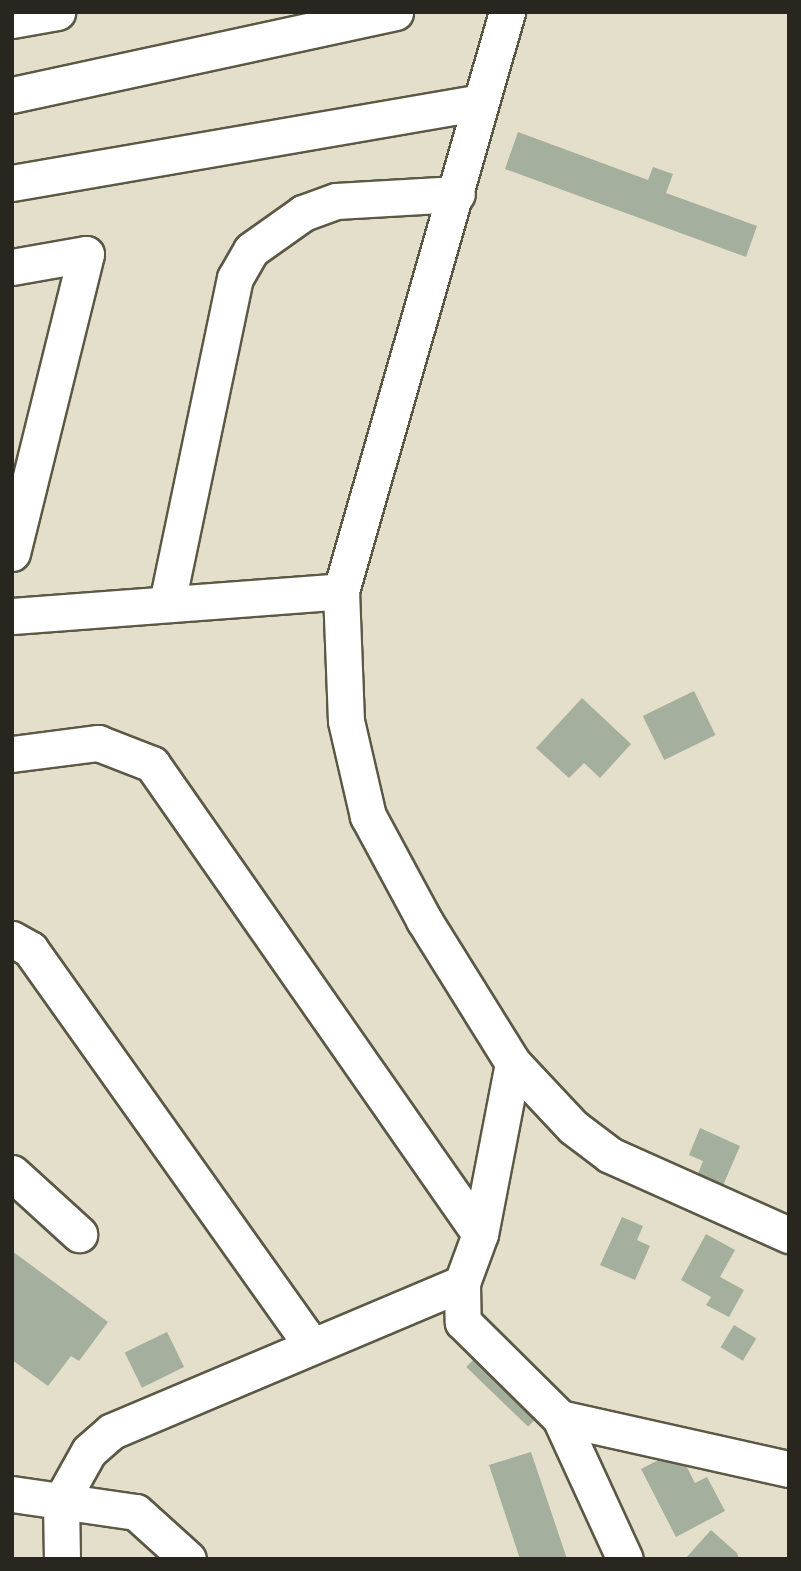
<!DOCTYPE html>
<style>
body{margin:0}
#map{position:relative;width:801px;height:1571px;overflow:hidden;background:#e3dfca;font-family:"Nunito Sans",sans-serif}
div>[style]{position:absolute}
.building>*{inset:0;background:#a5af9d;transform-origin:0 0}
.roads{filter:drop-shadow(2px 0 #5b5846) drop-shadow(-2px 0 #5b5846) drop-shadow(0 2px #5b5846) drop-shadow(0 -2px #5b5846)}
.minor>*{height:35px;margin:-17.5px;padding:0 17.5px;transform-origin:17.5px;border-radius:17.5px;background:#fff}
span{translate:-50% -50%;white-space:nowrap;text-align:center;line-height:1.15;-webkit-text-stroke:6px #f0ecd7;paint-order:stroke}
.frame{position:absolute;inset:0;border:14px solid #28261e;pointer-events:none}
</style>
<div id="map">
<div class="building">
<i style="clip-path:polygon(518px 132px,648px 180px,653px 167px,673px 174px,666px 193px,757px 226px,746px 257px,505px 169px)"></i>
<i style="left:694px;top:691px;width:49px;height:57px;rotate:64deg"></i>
<i style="clip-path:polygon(582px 698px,631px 744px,600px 778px,584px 763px,569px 778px,536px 748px)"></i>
<i style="clip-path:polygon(700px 1128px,740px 1146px,721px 1190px,696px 1179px,703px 1161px,689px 1155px)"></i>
<i style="clip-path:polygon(622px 1217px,643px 1226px,637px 1240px,650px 1246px,635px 1280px,600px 1265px)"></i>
<i style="clip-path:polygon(706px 1234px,735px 1250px,720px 1277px,744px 1290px,729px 1317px,706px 1305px,711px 1297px,681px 1280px)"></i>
<i style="clip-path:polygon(12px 1251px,108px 1322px,79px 1361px,71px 1356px,48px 1386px,12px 1360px)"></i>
<i style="left:734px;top:1325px;width:26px;height:26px;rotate:31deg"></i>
<i style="left:167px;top:1332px;width:39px;height:47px;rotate:64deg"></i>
<i style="left:476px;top:1357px;width:86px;height:14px;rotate:44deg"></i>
<i style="clip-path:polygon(678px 1450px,695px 1483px,707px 1477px,725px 1511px,676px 1537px,641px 1469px)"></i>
<i style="clip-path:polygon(531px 1452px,567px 1559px,520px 1559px,489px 1465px)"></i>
<i style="clip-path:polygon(711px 1530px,737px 1553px,739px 1559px,685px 1559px)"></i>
</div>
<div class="roads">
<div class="minor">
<i style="left:507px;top:12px;width:602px;rotate:106deg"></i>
<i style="left:341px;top:591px;width:130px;rotate:87.8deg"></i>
<i style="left:346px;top:721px;width:98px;rotate:77deg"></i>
<i style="left:368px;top:816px;width:118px;rotate:61.7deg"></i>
<i style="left:424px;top:920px;width:168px;rotate:58.1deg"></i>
<i style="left:513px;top:1063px;width:88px;rotate:46.8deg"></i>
<i style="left:573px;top:1127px;width:46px;rotate:37.1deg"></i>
<i style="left:610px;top:1155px;width:196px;rotate:24.1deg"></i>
<i style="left:12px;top:20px;width:46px;rotate:-10.1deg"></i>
<i style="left:12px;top:95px;width:392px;rotate:-12.2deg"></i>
<i style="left:12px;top:183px;width:475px;rotate:-9.8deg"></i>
<i style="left:12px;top:267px;width:75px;rotate:-10deg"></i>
<i style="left:86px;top:254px;width:308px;rotate:103.9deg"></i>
<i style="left:167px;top:603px;width:332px;rotate:-78.2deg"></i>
<i style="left:235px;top:278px;width:32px;rotate:-60deg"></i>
<i style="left:251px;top:250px;width:64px;rotate:-35.4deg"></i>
<i style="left:303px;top:213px;width:35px;rotate:-20deg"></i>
<i style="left:336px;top:201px;width:121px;rotate:-3.3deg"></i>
<i style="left:12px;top:616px;width:330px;rotate:-4.3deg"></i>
<i style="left:12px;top:754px;width:87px;rotate:-7.3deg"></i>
<i style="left:98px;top:743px;width:58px;rotate:21.3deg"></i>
<i style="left:152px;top:764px;width:573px;rotate:55.09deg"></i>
<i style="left:12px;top:939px;width:21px;rotate:29deg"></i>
<i style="left:30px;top:949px;width:485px;rotate:54.6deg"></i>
<i style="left:513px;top:1063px;width:174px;rotate:100.9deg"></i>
<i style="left:480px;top:1234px;width:52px;rotate:110.2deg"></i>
<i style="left:462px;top:1283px;width:39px;rotate:89deg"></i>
<i style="left:463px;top:1322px;width:136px;rotate:44.7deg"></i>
<i style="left:560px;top:1418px;width:155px;rotate:65.3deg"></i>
<i style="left:12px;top:1173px;width:91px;rotate:42.3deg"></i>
<i style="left:560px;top:1418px;width:235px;rotate:12.6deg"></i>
<i style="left:12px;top:1494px;width:125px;rotate:8.3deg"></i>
<i style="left:136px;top:1512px;width:70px;rotate:42.1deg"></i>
<i style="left:62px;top:1559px;width:58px;rotate:-91deg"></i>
<i style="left:61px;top:1501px;width:57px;rotate:-60.8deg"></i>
<i style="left:89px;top:1451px;width:30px;rotate:-41deg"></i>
<i style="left:112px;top:1431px;width:380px;rotate:-22.9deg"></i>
</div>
</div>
<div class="frame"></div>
</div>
